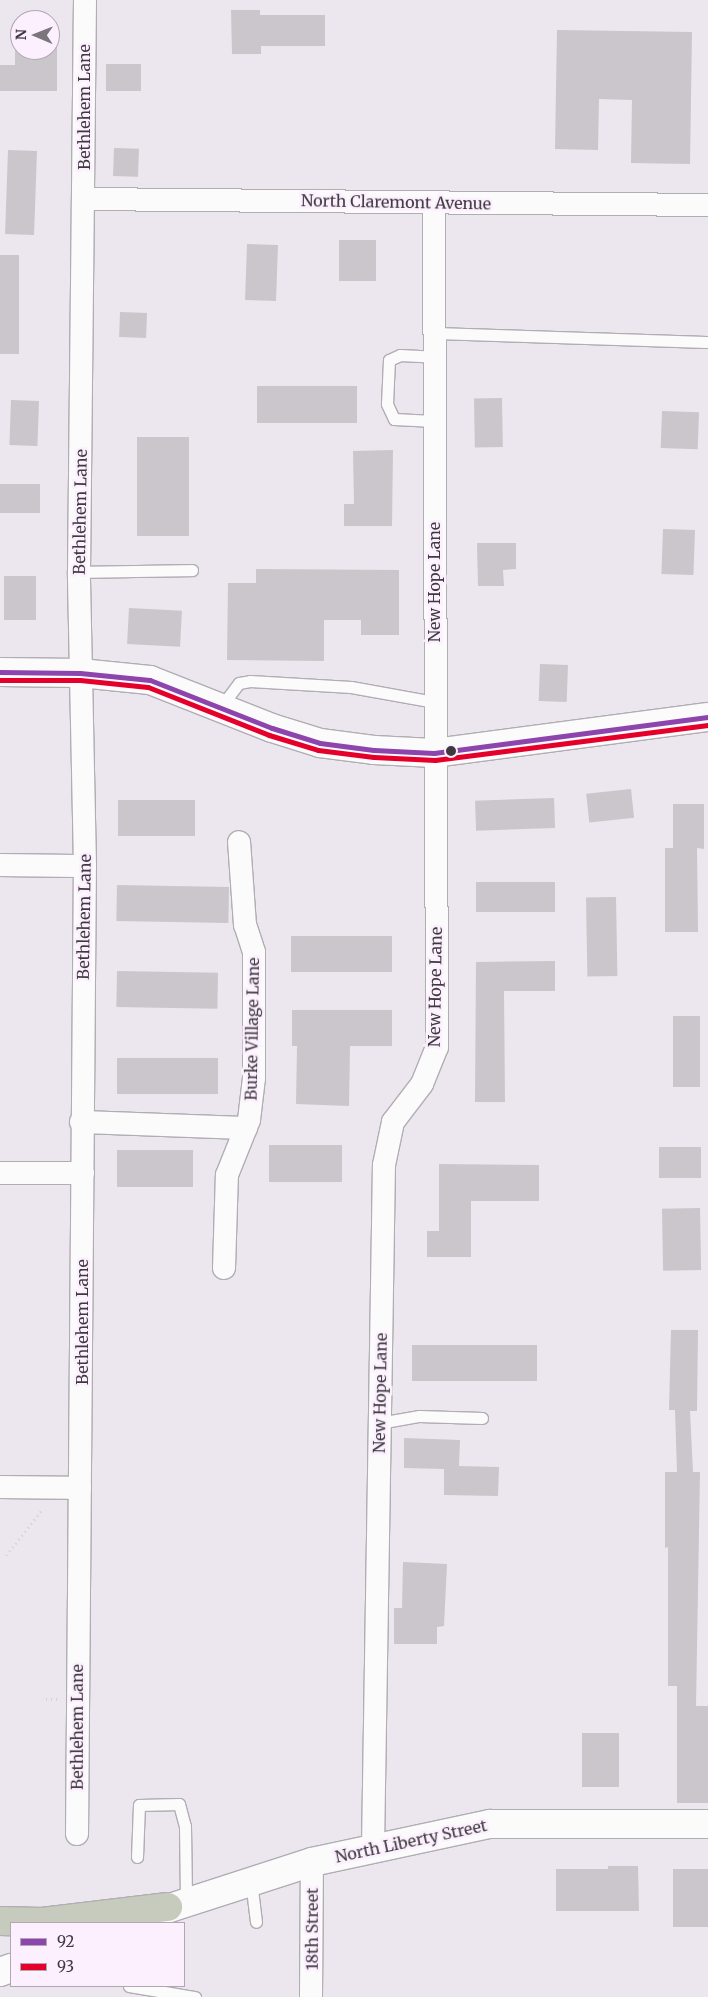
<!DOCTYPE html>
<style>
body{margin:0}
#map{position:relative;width:708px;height:1997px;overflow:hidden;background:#ece6ee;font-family:Merriweather,serif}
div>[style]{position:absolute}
.building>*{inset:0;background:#cac6cb;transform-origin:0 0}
.path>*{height:3px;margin-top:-1.5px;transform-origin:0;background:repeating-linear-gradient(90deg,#d6d4d7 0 1px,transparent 0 5px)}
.roads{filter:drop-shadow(1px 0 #b1adb3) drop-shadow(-1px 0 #b1adb3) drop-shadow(0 1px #b1adb3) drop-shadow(0 -1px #b1adb3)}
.service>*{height:11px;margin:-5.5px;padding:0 5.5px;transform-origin:5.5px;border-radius:5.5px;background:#fcfbfc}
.minor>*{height:22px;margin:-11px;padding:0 11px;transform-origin:11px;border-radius:11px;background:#fcfbfc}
.tertiary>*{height:28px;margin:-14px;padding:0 14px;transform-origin:14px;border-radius:14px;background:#fcfbfc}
.secondary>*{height:28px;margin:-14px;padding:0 14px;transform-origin:14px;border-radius:14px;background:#fcfbfc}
.motorway>*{height:28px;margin:-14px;padding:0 14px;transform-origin:14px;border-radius:14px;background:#c7cbbe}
.bus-1>*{height:5px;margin:-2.5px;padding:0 2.5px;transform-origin:2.5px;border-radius:2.5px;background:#8e44ad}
.bus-2>*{height:5px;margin:-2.5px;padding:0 2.5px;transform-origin:2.5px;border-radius:2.5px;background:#e4002b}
.dots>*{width:14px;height:14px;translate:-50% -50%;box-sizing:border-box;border:2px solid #fcf0fe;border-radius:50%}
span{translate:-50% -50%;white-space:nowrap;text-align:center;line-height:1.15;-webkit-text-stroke:5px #fcf0fe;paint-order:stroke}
.street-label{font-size:16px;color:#3d393f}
.legend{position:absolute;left:10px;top:1922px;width:175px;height:65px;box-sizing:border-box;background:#fcf0fe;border:1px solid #b0a7b2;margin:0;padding:6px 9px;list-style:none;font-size:15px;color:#3d393f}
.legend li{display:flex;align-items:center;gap:10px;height:25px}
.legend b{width:25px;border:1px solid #b0a7b2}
.north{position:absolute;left:10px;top:10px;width:50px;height:50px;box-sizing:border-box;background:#fcf0fe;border:1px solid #b0a7b2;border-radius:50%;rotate:271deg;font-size:14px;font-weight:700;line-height:20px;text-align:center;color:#3d393f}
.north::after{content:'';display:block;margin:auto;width:18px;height:22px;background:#7a767c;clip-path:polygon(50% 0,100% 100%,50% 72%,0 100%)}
</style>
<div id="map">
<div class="building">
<i style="clip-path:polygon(231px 10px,260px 10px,260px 15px,325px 15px,325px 46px,261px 46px,261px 54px,232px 54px)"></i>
<i style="clip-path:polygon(15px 30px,20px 30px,20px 50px,50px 50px,50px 30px,57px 30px,57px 91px,0 91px,0 65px,15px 65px)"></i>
<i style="clip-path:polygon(557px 30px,692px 32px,690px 164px,631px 163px,632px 100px,599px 99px,598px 150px,555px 149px)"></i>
<i style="left:106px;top:64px;width:35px;height:27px"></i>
<i style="left:114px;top:148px;width:25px;height:28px;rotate:2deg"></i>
<i style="left:8px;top:150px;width:29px;height:84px;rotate:2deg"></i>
<i style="left:339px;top:240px;width:37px;height:41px"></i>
<i style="left:247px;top:244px;width:31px;height:56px;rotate:2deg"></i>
<i style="left:0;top:255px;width:19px;height:99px"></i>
<i style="left:120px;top:312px;width:27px;height:25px;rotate:2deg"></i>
<i style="left:357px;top:386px;width:37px;height:100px;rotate:90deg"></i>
<i style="left:502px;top:398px;width:49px;height:28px;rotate:89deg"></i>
<i style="left:11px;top:400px;width:28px;height:45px;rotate:2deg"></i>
<i style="left:662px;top:411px;width:37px;height:37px;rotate:2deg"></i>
<i style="left:137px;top:437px;width:52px;height:99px"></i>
<i style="clip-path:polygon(393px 450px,392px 526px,344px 526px,344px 504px,354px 504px,353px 451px)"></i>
<i style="left:0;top:484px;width:40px;height:29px"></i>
<i style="left:663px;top:529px;width:32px;height:45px;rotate:2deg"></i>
<i style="clip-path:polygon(477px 543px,516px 543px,516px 569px,503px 570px,504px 586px,478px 586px)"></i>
<i style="clip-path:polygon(256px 569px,399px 570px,399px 635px,361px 635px,361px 620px,324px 620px,324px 661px,227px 660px,228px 583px,256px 583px)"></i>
<i style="left:4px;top:576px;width:32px;height:44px"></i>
<i style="left:129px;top:608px;width:53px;height:36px;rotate:3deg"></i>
<i style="left:540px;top:664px;width:28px;height:37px;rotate:2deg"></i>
<i style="left:631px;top:789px;width:29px;height:45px;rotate:84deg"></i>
<i style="left:554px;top:798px;width:30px;height:79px;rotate:88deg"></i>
<i style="left:118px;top:800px;width:77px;height:36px"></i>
<i style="clip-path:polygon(673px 804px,704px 804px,704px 849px,697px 848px,698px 932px,665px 932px,665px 848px,673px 848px)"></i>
<i style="left:555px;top:882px;width:30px;height:79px;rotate:90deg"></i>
<i style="left:117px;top:885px;width:112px;height:36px;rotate:1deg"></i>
<i style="left:616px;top:897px;width:79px;height:30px;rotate:89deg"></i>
<i style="left:392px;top:936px;width:36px;height:101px;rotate:90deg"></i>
<i style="clip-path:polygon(555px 961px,555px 991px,504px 991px,505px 1102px,475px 1102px,476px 962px)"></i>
<i style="left:117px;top:971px;width:101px;height:36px;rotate:1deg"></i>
<i style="clip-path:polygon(292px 1010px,392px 1010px,392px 1046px,350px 1046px,349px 1106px,296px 1104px,297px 1046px,292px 1046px)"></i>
<i style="left:673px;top:1016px;width:27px;height:71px"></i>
<i style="left:117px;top:1058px;width:101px;height:36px"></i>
<i style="left:269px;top:1145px;width:73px;height:37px"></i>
<i style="left:701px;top:1147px;width:31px;height:42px;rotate:90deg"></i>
<i style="left:117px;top:1150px;width:76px;height:37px"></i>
<i style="clip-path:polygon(439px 1164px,539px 1165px,539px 1201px,471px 1201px,471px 1257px,427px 1257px,427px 1231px,439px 1231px)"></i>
<i style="left:700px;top:1208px;width:62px;height:38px;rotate:89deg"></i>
<i style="clip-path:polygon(671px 1330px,698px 1330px,697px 1411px,690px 1411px,693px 1472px,700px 1472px,696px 1706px,708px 1706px,708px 1803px,677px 1803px,677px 1686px,668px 1686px,668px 1547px,665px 1548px,665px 1472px,677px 1472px,675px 1410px,669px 1410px)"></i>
<i style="left:412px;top:1345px;width:125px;height:36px"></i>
<i style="clip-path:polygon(404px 1438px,460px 1440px,459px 1466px,499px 1467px,498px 1496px,444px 1495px,444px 1469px,404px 1468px)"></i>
<i style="clip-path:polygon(403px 1562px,447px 1564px,444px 1626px,437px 1627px,437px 1644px,394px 1644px,394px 1608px,402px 1608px)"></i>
<i style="left:619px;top:1733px;width:54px;height:37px;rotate:90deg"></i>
<i style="clip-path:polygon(608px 1866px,638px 1866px,639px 1911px,556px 1911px,556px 1869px,608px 1869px)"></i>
<i style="left:673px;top:1869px;width:35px;height:58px"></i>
</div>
<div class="path">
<i style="left:6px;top:1555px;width:58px;rotate:-51.3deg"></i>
<i style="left:46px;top:1699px;width:12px"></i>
</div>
<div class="roads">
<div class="service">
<i style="left:434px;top:333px;width:274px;rotate:1.9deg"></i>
<i style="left:434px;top:421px;width:40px;rotate:-177.1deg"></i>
<i style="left:394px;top:419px;width:17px;rotate:-115deg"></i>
<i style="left:387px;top:404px;width:44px;rotate:-87.4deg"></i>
<i style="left:389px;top:360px;width:12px;rotate:-24deg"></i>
<i style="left:400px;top:355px;width:34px;rotate:3deg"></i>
<i style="left:79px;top:572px;width:113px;rotate:-1deg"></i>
<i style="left:220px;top:708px;width:31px;rotate:-53deg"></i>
<i style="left:239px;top:683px;width:11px;rotate:-10deg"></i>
<i style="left:250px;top:681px;width:101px;rotate:3.4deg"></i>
<i style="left:351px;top:687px;width:84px;rotate:10.2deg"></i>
<i style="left:379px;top:1423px;width:41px;rotate:-9.9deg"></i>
<i style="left:419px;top:1416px;width:63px;rotate:1.8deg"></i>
<i style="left:137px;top:1857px;width:52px;rotate:-87.8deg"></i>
<i style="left:139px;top:1805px;width:40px;rotate:-1.4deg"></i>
<i style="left:179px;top:1804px;width:23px;rotate:75deg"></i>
<i style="left:185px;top:1826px;width:76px;rotate:89.2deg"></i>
<i style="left:251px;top:1881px;width:41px;rotate:83deg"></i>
<i style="left:129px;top:1986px;width:67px;rotate:9.5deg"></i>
</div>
<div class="minor">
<i style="left:84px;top:199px;width:624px;rotate:0.55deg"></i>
<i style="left:0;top:865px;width:85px;rotate:0.7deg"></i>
<i style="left:81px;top:1122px;width:165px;rotate:2.1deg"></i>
<i style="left:0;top:1173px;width:83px"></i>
<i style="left:224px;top:1268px;width:93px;rotate:-88.2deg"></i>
<i style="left:227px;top:1175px;width:59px;rotate:-68.2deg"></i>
<i style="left:249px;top:1120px;width:42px;rotate:-83.2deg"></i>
<i style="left:254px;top:1078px;width:126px;rotate:-90deg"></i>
<i style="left:254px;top:952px;width:28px;rotate:-108deg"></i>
<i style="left:245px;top:925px;width:83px;rotate:-94.1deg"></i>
<i style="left:0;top:1487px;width:80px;rotate:0.7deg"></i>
<i style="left:77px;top:1834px;width:968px;rotate:-89.53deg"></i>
<i style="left:85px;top:866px;width:294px;rotate:-91.2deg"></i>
<i style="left:79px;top:572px;width:572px;rotate:-89.4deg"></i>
<i style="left:373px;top:1848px;width:683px;rotate:-89.08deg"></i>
<i style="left:384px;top:1165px;width:44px;rotate:-78.2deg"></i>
<i style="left:393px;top:1122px;width:48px;rotate:-52.7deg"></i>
<i style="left:422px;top:1084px;width:40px;rotate:-68deg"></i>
<i style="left:437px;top:1047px;width:845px;rotate:-90.2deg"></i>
<i style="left:311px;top:1997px;width:135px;rotate:-89.6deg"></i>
</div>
<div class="tertiary">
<i style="left:0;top:672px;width:80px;rotate:0.7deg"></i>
<i style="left:80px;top:673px;width:70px;rotate:5.7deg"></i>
<i style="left:150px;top:680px;width:131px;rotate:21.5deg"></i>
<i style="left:272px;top:728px;width:50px;rotate:17.4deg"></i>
<i style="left:320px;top:743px;width:54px;rotate:7.4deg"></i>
<i style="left:374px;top:750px;width:60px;rotate:2.9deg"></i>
<i style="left:434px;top:753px;width:276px;rotate:-7.5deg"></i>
</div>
<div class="secondary">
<i style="left:145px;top:1916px;width:176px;rotate:-17.9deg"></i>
<i style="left:312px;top:1862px;width:182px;rotate:-12.1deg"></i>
<i style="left:490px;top:1824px;width:218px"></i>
<i style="left:0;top:1972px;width:12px;rotate:-20deg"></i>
</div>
<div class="motorway">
<i style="left:0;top:1921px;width:42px;rotate:1.4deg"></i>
<i style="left:42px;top:1922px;width:127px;rotate:-6.8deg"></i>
</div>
</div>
<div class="bus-1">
<i style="left:0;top:672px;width:80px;rotate:0.7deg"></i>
<i style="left:80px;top:673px;width:70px;rotate:5.7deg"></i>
<i style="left:150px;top:680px;width:131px;rotate:21.5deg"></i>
<i style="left:272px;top:728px;width:50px;rotate:17.4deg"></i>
<i style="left:320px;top:743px;width:54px;rotate:7.4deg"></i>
<i style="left:374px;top:750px;width:60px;rotate:2.9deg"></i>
<i style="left:434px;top:753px;width:276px;rotate:-7.5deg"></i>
</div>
<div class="bus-2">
<i style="left:0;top:680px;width:80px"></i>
<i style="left:80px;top:680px;width:68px;rotate:5.9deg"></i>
<i style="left:148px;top:687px;width:130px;rotate:21.6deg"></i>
<i style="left:269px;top:735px;width:51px;rotate:17deg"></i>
<i style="left:318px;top:750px;width:56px;rotate:7.1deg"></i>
<i style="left:374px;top:757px;width:61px;rotate:2.8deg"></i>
<i style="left:435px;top:760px;width:275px;rotate:-7.3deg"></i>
</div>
<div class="dots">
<i style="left:451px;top:751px;background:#3d393f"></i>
</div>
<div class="street-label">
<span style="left:84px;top:107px;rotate:-90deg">Bethlehem Lane</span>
<span style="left:396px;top:202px;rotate:1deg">North Claremont Avenue</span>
<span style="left:80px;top:512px;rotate:-89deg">Bethlehem Lane</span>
<span style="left:434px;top:582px;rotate:-90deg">New Hope Lane</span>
<span style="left:84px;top:917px;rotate:-89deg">Bethlehem Lane</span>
<span style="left:435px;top:987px;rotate:-89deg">New Hope Lane</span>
<span style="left:252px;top:1029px;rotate:-89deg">Burke Village Lane</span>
<span style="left:82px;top:1322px;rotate:-90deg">Bethlehem Lane</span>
<span style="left:380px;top:1393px;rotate:-89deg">New Hope Lane</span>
<span style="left:77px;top:1727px;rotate:-90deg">Bethlehem Lane</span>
<span style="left:411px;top:1841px;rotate:-12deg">North Liberty Street</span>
<span style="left:312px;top:1929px;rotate:-90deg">18th Street</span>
</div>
<ul class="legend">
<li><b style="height:6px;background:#8e44ad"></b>92</li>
<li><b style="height:6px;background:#e4002b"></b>93</li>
</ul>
<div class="north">N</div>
</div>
